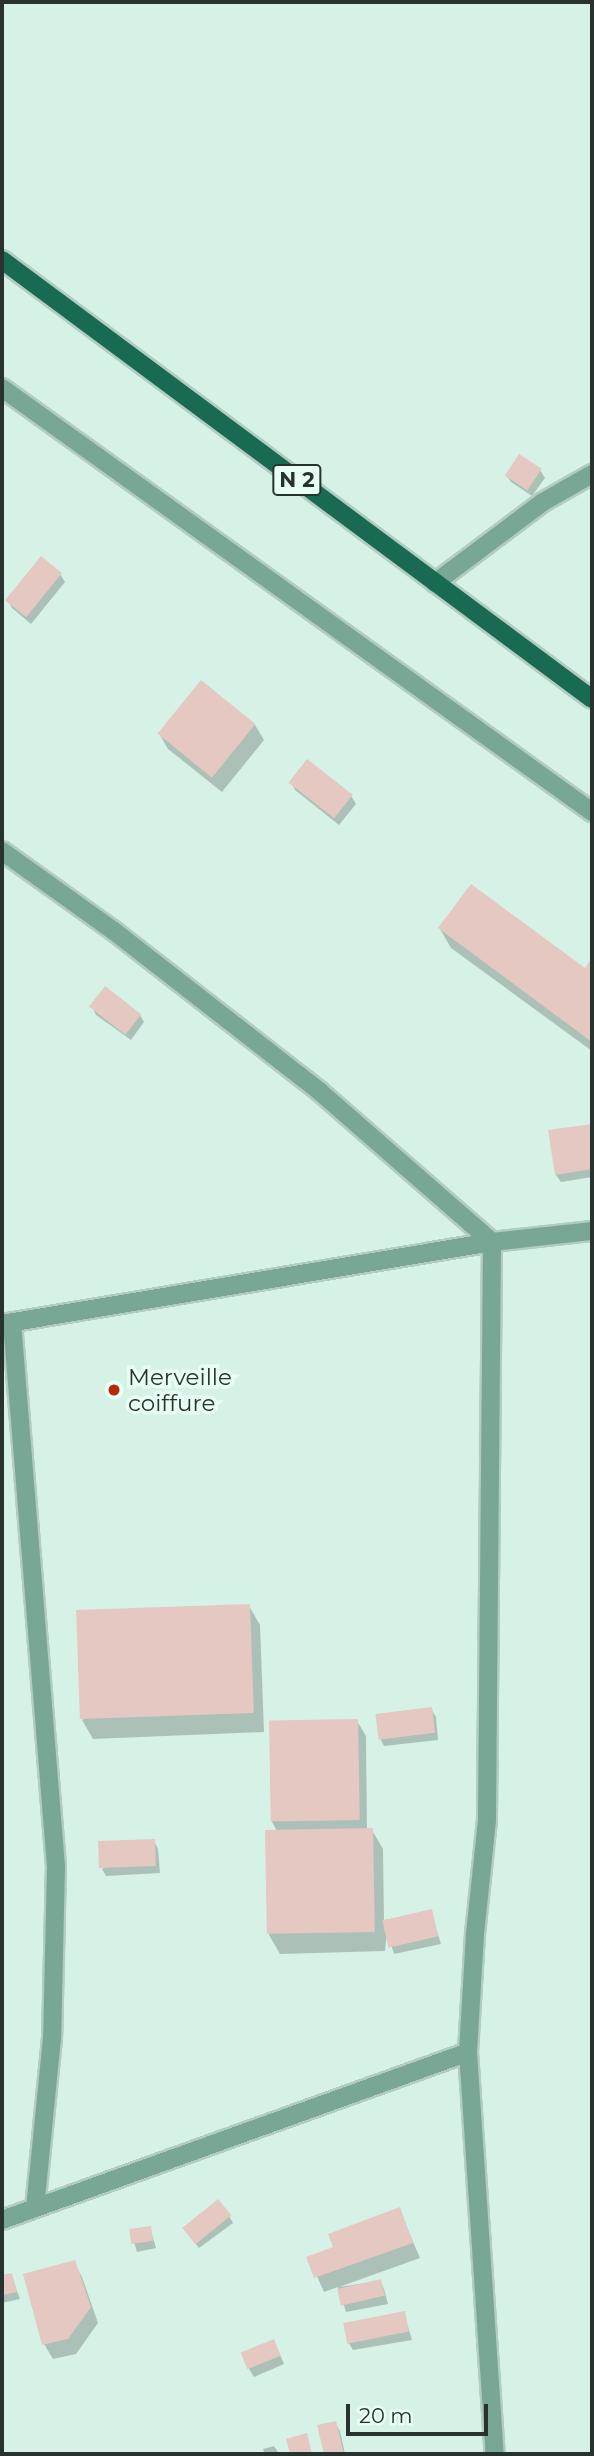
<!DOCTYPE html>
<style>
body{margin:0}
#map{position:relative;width:594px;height:2456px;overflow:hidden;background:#d6f2e6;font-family:Montserrat,sans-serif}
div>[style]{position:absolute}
.shadow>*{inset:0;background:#0003}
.building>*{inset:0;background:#e4c8c1;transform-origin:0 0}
.roads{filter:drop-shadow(2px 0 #b3ccc1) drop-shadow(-2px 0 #b3ccc1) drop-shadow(0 2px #b3ccc1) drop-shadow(0 -2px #b3ccc1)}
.street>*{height:18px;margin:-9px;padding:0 9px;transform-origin:9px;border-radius:9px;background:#79a795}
.primary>*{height:18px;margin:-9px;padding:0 9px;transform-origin:9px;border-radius:9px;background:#186a52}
.dots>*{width:19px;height:19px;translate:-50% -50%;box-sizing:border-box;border:4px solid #e8fef5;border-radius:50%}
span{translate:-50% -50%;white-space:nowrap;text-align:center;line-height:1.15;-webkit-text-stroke:7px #e8fef5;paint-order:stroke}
.shield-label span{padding:2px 5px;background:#e8fef5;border:2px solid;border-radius:5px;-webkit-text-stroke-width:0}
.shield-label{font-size:21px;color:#28332f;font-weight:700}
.poi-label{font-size:23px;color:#28332f}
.left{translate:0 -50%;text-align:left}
.frame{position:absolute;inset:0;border:4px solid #28332f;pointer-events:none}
.scale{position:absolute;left:346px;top:2404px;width:142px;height:32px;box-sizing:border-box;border:4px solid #28332f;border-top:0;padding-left:9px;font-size:21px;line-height:24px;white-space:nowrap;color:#28332f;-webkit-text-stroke:5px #e8fef5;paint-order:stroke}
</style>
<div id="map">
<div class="shadow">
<i style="clip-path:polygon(540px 470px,545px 478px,532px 496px,511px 482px,506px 475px)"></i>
<i style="clip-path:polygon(60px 574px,65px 582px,31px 624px,12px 608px,8px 600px)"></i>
<i style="clip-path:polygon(201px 682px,255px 725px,264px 740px,222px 792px,168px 749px,160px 735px)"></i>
<i style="clip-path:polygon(291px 782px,351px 796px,356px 804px,339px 825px,295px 790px)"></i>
<i style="clip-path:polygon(440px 929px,585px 970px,592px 961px,592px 1051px,451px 948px)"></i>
<i style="clip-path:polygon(92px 1007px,140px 1015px,144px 1022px,131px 1040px,96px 1015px)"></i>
<i style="clip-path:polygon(592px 1126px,592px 1177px,561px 1182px,556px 1175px,550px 1132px)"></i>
<i style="clip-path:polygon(249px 1606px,260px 1625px,264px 1732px,93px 1739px,82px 1720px)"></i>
<i style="clip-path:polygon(431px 1709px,436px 1717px,438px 1740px,384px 1746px,380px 1738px)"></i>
<i style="clip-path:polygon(357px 1721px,366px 1736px,367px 1830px,372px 1830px,383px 1849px,384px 1920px,431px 1911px,441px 1944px,394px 1954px,387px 1932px,385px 1951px,280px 1954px,269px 1935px,278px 1833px,271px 1820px)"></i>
<i style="clip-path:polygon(154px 1841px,158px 1849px,160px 1873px,106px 1876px,102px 1869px)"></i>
<i style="clip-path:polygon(399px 2209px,420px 2258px,339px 2287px,380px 2281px,384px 2289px,388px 2304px,346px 2312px,338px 2287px,324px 2292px,309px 2258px,336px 2248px)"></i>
<i style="clip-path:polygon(229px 2216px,233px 2223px,199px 2248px,189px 2235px)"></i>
<i style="clip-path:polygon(150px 2228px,156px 2248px,137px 2252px,131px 2232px)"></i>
<i style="clip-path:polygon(74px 2262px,82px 2277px,98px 2323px,76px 2354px,53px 2359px,44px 2344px)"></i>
<i style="clip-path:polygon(11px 2275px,20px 2299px,2px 2303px,2px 2277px)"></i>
<i style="clip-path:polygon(404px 2313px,412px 2340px,353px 2350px,348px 2342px)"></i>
<i style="clip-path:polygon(274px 2341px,284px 2364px,254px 2377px,249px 2369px)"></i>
<i style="clip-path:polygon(335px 2423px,340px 2431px,345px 2454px,326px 2454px,319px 2427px)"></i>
<i style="clip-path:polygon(274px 2446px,279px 2454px,265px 2454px,263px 2449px)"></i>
</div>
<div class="building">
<i style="left:519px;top:454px;width:27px;height:26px;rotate:33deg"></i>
<i style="left:41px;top:556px;width:27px;height:57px;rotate:39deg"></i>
<i style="left:201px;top:680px;width:70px;height:69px;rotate:39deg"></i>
<i style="left:307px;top:759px;width:58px;height:30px;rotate:38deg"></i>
<i style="clip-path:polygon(471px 884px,585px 968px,592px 958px,592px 1042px,438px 928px)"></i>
<i style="left:105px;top:986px;width:46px;height:26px;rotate:38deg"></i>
<i style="clip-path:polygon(592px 1124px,592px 1169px,555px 1175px,548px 1130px)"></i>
<i style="left:250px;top:1604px;width:109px;height:174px;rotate:88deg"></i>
<i style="left:432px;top:1707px;width:26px;height:57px;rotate:83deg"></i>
<i style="left:358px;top:1719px;width:101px;height:89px;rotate:89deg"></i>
<i style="left:373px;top:1828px;width:104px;height:108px;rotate:89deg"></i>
<i style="left:155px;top:1839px;width:27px;height:57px;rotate:88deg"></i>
<i style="left:432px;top:1909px;width:28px;height:51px;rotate:77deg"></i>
<i style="left:218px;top:2199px;width:21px;height:46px;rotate:51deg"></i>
<i style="clip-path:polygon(400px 2207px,413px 2243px,314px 2278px,306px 2257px,333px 2247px,328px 2234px)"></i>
<i style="left:151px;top:2226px;width:15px;height:22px;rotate:82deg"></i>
<i style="clip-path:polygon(75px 2260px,91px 2307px,68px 2339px,42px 2345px,23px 2274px)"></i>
<i style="clip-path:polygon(12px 2273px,17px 2292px,2px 2295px,2px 2275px)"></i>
<i style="left:381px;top:2279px;width:17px;height:45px;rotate:77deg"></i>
<i style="left:405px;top:2311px;width:21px;height:63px;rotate:79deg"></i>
<i style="left:274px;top:2339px;width:18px;height:36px;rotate:68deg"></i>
<i style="clip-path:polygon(336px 2421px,344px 2454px,324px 2454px,317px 2425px)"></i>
<i style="clip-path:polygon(307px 2433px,312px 2454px,290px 2454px,286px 2439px)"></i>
</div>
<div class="roads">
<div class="street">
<i style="left:2px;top:388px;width:727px;rotate:35.7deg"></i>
<i style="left:435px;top:583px;width:135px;rotate:-36.9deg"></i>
<i style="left:543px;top:502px;width:56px;rotate:-29.7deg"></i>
<i style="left:2px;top:851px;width:139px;rotate:35.6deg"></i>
<i style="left:115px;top:932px;width:259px;rotate:37.9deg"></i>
<i style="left:319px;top:1091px;width:230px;rotate:41.1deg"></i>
<i style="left:492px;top:1242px;width:578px;rotate:90.5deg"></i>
<i style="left:487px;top:1820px;width:115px;rotate:96deg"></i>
<i style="left:475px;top:1934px;width:118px;rotate:93.4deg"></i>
<i style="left:12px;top:1322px;width:546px;rotate:85.38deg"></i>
<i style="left:56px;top:1866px;width:172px;rotate:91.3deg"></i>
<i style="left:52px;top:2038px;width:171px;rotate:95.7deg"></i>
<i style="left:2px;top:1324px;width:497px;rotate:-9.5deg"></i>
<i style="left:492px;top:1242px;width:101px;rotate:-6.3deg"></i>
<i style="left:2px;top:2220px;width:495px;rotate:-19.8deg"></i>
<i style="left:468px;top:2052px;width:403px;rotate:86.2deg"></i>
</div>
<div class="primary">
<i style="left:2px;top:260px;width:735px;rotate:36.65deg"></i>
</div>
</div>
<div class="dots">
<i style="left:114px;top:1390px;background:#b52b02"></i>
</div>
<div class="shield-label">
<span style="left:297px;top:480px">N 2</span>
</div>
<div class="poi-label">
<span class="left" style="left:128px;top:1390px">Merveille<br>coiffure</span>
</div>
<div class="frame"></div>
<div class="scale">20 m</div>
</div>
